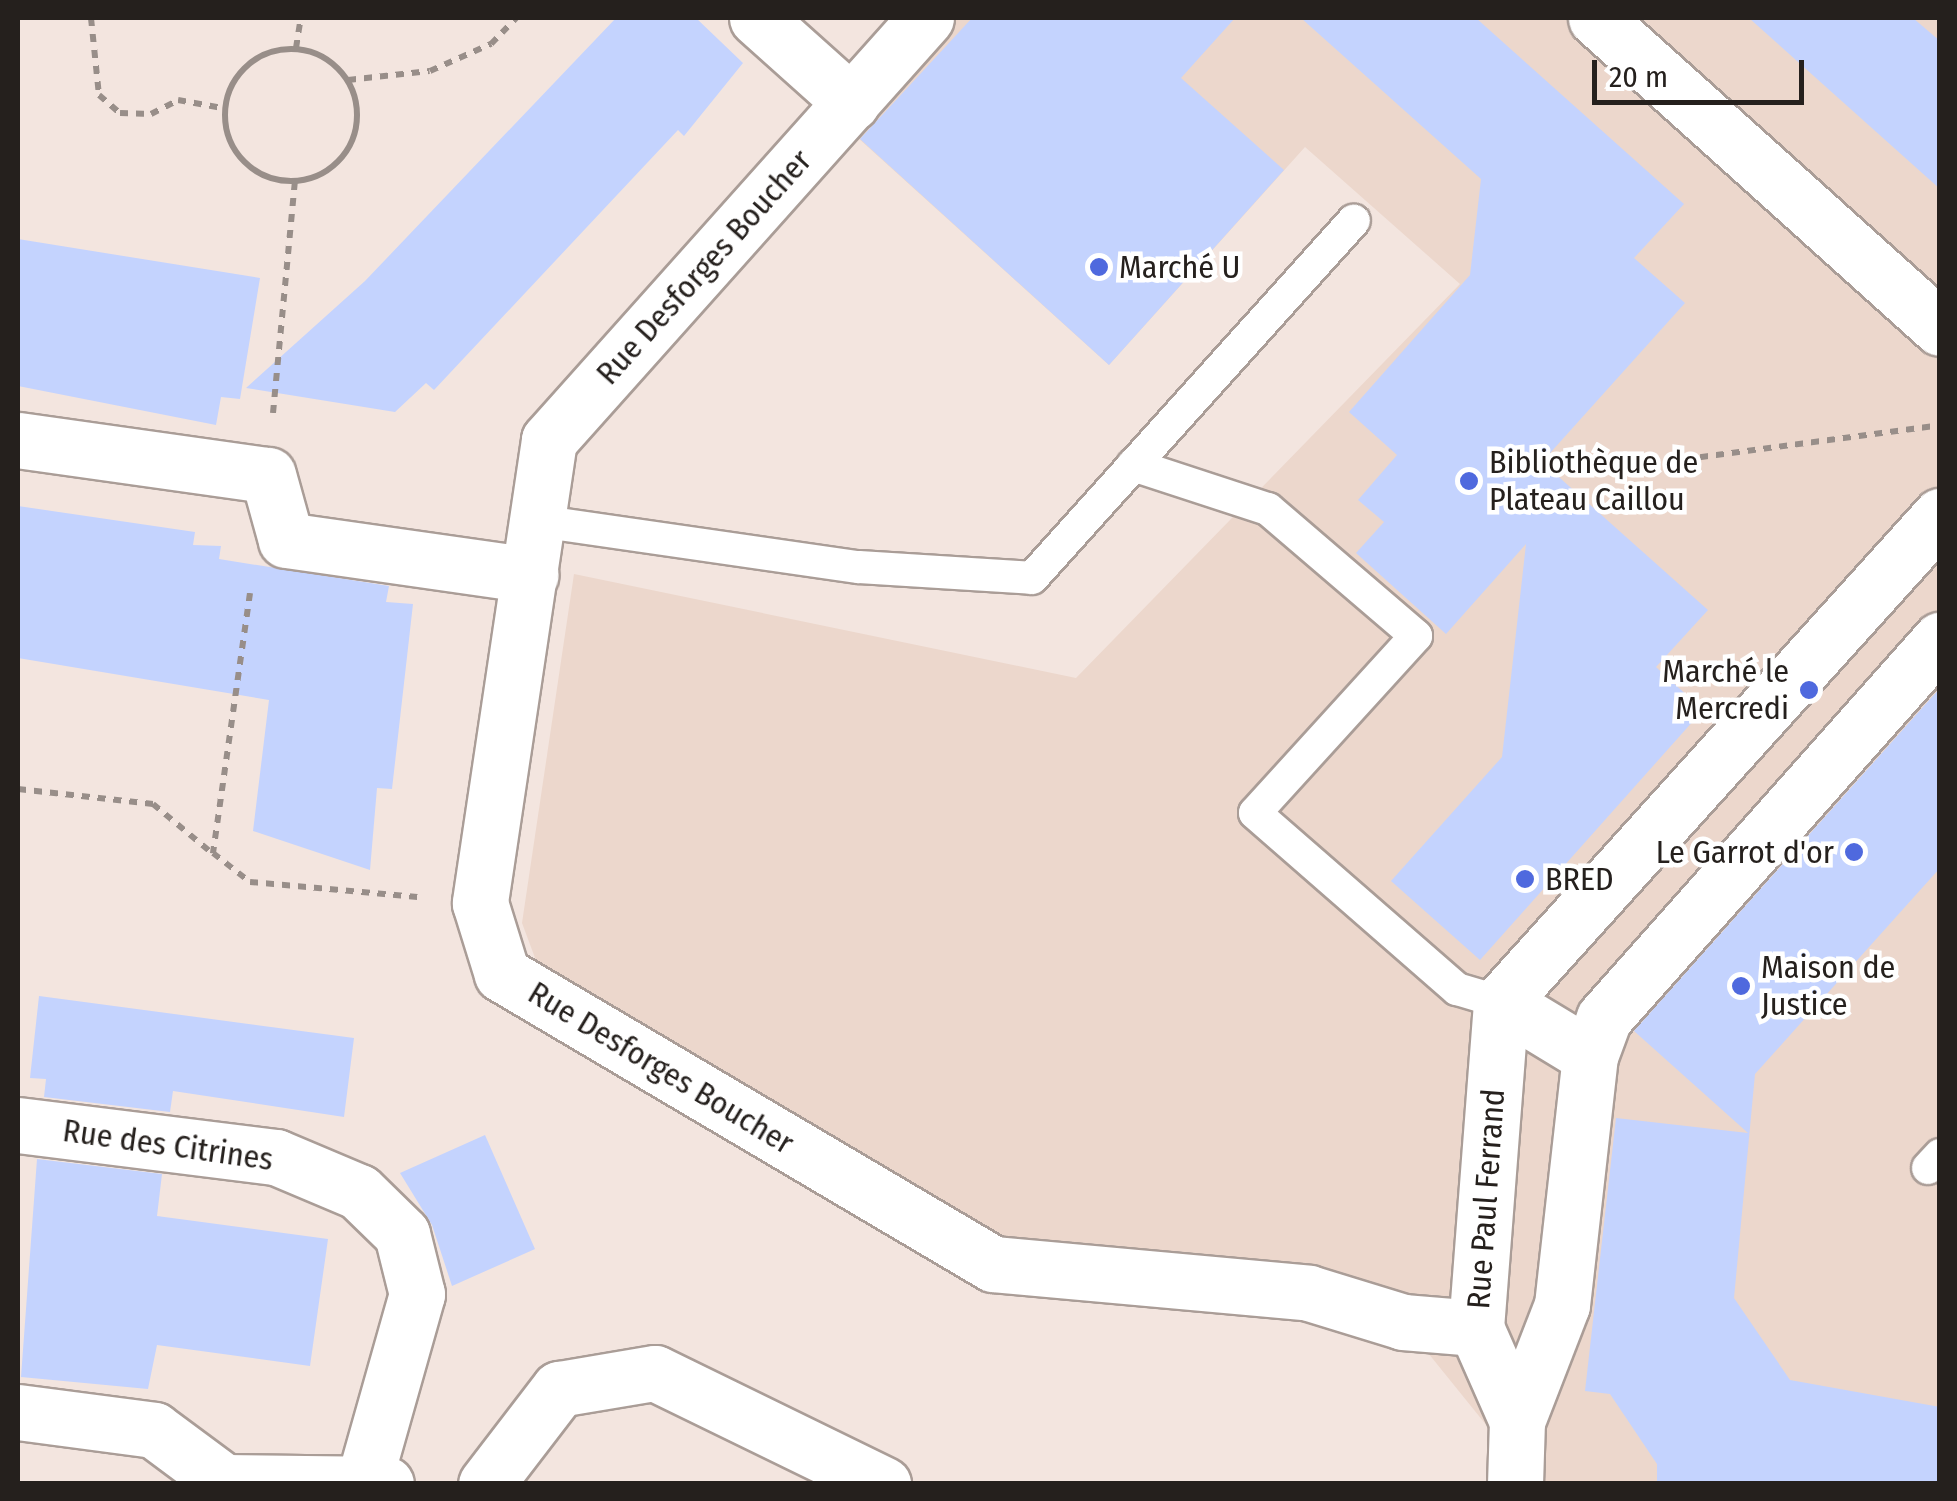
<!DOCTYPE html>
<meta charset="utf-8">
<style>
body{margin:0}
#map{position:relative;width:1957px;height:1501px;overflow:hidden;background:#f3e5df;font-family:"Fira Sans Condensed",sans-serif}
div>[style]{position:absolute}
.built>*{inset:0;background:#ecd7cc}
.building>*{inset:0;background:#c4d3fe}
.path>*{height:6px;margin-top:-3px;transform-origin:0;background:repeating-linear-gradient(90deg,#988e89 0 8px,transparent 0 16px)}
.path>.ring{margin:-3px;padding:0;box-sizing:content-box;background:none;border:6px solid #988e89;border-radius:50%}
.roads{filter:drop-shadow(2px 0 #aa9d97) drop-shadow(-2px 0 #aa9d97) drop-shadow(0 2px #aa9d97) drop-shadow(0 -2px #aa9d97)}
.lane>*{height:32px;margin:-16px;padding:0 16px;transform-origin:16px;border-radius:16px;background:#fff}
.street>*{height:55px;margin:-27.5px;padding:0 27.5px;transform-origin:27.5px;border-radius:27.5px;background:#fff}
.secondary>*{height:55px;margin:-27.5px;padding:0 27.5px;transform-origin:27.5px;border-radius:27.5px;background:#fff}
.dots>*{width:28px;height:28px;translate:-50% -50%;box-sizing:border-box;border:5px solid #fff;border-radius:50%}
span{translate:-50% -50%;white-space:nowrap;text-align:center;line-height:1.15;-webkit-text-stroke:9px #fff;paint-order:stroke}
.street-label{font-size:32px;color:#25201d}
.poi-label{font-size:32px;color:#25201d}
.left{translate:0 -50%;text-align:left}
.right{translate:-100% -50%;text-align:right}
.frame{position:absolute;inset:0;border:20px solid #25201d;pointer-events:none}
.scale{position:absolute;left:1592px;top:60px;width:212px;height:45px;box-sizing:border-box;border:5px solid #25201d;border-top:0;padding-left:12px;font-size:30px;line-height:35px;white-space:nowrap;color:#25201d;-webkit-text-stroke:8px #fff;paint-order:stroke}
</style>
<div id="map">
<div class="built">
<i style="clip-path:polygon(926px 18px,1939px 18px,1939px 1483px,1533px 1483px,1403px 1322px,993px 1264px,544px 982px,522px 923px,574px 574px,1076px 678px,1460px 284px,1305px 147px,1109px 365px,837px 119px)"></i>
</div>
<div class="building">
<i style="clip-path:polygon(616px 18px,696px 18px,743px 63px,684px 136px,678px 130px,434px 390px,426px 383px,395px 412px,246px 388px,365px 281px)"></i>
<i style="clip-path:polygon(972px 18px,1235px 18px,1181px 78px,1284px 170px,1109px 365px,860px 139px)"></i>
<i style="clip-path:polygon(1301px 18px,1476px 18px,1684px 204px,1634px 258px,1685px 303px,1542px 462px,1708px 610px,1656px 667px,1703px 710px,1480px 960px,1391px 881px,1502px 757px,1526px 544px,1446px 634px,1356px 553px,1384px 522px,1358px 500px,1397px 455px,1349px 412px,1470px 275px,1481px 179px)"></i>
<i style="clip-path:polygon(1749px 18px,1913px 18px,1940px 41px,1940px 189px)"></i>
<i style="clip-path:polygon(18px 239px,260px 278px,240px 399px,221px 397px,216px 425px,18px 386px)"></i>
<i style="clip-path:polygon(18px 506px,195px 532px,193px 545px,221px 546px,219px 559px,389px 586px,386px 602px,413px 604px,392px 789px,377px 788px,370px 870px,253px 831px,269px 700px,18px 658px)"></i>
<i style="clip-path:polygon(1940px 688px,1940px 868px,1755px 1074px,1734px 1298px,1790px 1380px,1940px 1407px,1940px 1484px,1657px 1484px,1657px 1464px,1610px 1394px,1585px 1391px,1616px 1118px,1748px 1133px,1634px 1031px)"></i>
<i style="clip-path:polygon(39px 996px,354px 1038px,344px 1117px,173px 1091px,170px 1112px,44px 1097px,46px 1079px,30px 1078px)"></i>
<i style="clip-path:polygon(485px 1135px,535px 1249px,452px 1286px,432px 1225px,400px 1173px)"></i>
<i style="clip-path:polygon(37px 1159px,162px 1174px,157px 1216px,328px 1239px,310px 1366px,157px 1345px,148px 1389px,21px 1377px)"></i>
</div>
<div class="path">
<i style="left:91px;top:18px;width:77px;rotate:84.1deg"></i>
<i style="left:99px;top:95px;width:28px;rotate:41deg"></i>
<i style="left:120px;top:113px;width:31px;rotate:2deg"></i>
<i style="left:151px;top:114px;width:30px;rotate:-27deg"></i>
<i style="left:178px;top:100px;width:45px;rotate:10.3deg"></i>
<i style="left:296px;top:48px;width:30px;rotate:-81deg"></i>
<i class="ring" style="left:225px;top:49px;width:126px;height:126px"></i>
<i style="left:348px;top:80px;width:82px;rotate:-6.3deg"></i>
<i style="left:430px;top:71px;width:67px;rotate:-23.9deg"></i>
<i style="left:491px;top:44px;width:36px;rotate:-46deg"></i>
<i style="left:273px;top:413px;width:234px;rotate:-84.6deg"></i>
<i style="left:1589px;top:472px;width:354px;rotate:-7.6deg"></i>
<i style="left:250px;top:593px;width:263px;rotate:98.1deg"></i>
<i style="left:213px;top:853px;width:47px;rotate:38.1deg"></i>
<i style="left:250px;top:882px;width:168px;rotate:5.1deg"></i>
<i style="left:18px;top:789px;width:136px;rotate:6.3deg"></i>
<i style="left:153px;top:804px;width:77px;rotate:39.7deg"></i>
</div>
<div class="roads">
<div class="lane">
<i style="left:1133px;top:465px;width:142px;rotate:18.1deg"></i>
<i style="left:1268px;top:509px;width:195px;rotate:40.6deg"></i>
<i style="left:1416px;top:636px;width:239px;rotate:132.3deg"></i>
<i style="left:1255px;top:813px;width:268px;rotate:41.1deg"></i>
<i style="left:1457px;top:989px;width:46px;rotate:16.5deg"></i>
<i style="left:538px;top:521px;width:324px;rotate:8.2deg"></i>
<i style="left:859px;top:567px;width:173px;rotate:3.6deg"></i>
<i style="left:1032px;top:578px;width:481px;rotate:-48deg"></i>
<i style="left:1928px;top:1168px;width:18px;rotate:-47deg"></i>
</div>
<div class="street">
<i style="left:757px;top:18px;width:127px;rotate:41.8deg"></i>
<i style="left:926px;top:18px;width:566px;rotate:131.78deg"></i>
<i style="left:549px;top:440px;width:468px;rotate:98.5deg"></i>
<i style="left:480px;top:903px;width:74px;rotate:72.8deg"></i>
<i style="left:502px;top:974px;width:570px;rotate:30.57deg"></i>
<i style="left:993px;top:1264px;width:317px;rotate:5.2deg"></i>
<i style="left:1309px;top:1293px;width:98px;rotate:17.1deg"></i>
<i style="left:1403px;top:1322px;width:73px;rotate:4.7deg"></i>
<i style="left:18px;top:440px;width:252px;rotate:8deg"></i>
<i style="left:268px;top:475px;width:67px;rotate:74.5deg"></i>
<i style="left:286px;top:540px;width:247px;rotate:8.1deg"></i>
<i style="left:1501px;top:1002px;width:104px;rotate:31.2deg"></i>
<i style="left:18px;top:1125px;width:260px;rotate:7.1deg"></i>
<i style="left:276px;top:1157px;width:90px;rotate:22.9deg"></i>
<i style="left:359px;top:1192px;width:60px;rotate:44.3deg"></i>
<i style="left:402px;top:1234px;width:62px;rotate:76deg"></i>
<i style="left:417px;top:1294px;width:191px;rotate:105.8deg"></i>
<i style="left:18px;top:1412px;width:137px;rotate:7.5deg"></i>
<i style="left:154px;top:1430px;width:87px;rotate:36.6deg"></i>
<i style="left:224px;top:1482px;width:162px;rotate:0.7deg"></i>
<i style="left:1517px;top:1421px;width:102px;rotate:-113.8deg"></i>
<i style="left:1476px;top:1328px;width:327px;rotate:-85.6deg"></i>
<i style="left:1501px;top:1002px;width:655px;rotate:-47.91deg"></i>
<i style="left:486px;top:1484px;width:120px;rotate:-52.5deg"></i>
<i style="left:559px;top:1389px;width:97px;rotate:-9.5deg"></i>
<i style="left:655px;top:1373px;width:254px;rotate:26deg"></i>
<i style="left:1515px;top:1484px;width:63px;rotate:-88.2deg"></i>
<i style="left:1517px;top:1421px;width:124px;rotate:-68.8deg"></i>
<i style="left:1562px;top:1305px;width:251px;rotate:-83.6deg"></i>
<i style="left:1590px;top:1056px;width:40px;rotate:-69.8deg"></i>
<i style="left:1604px;top:1018px;width:506px;rotate:-48.37deg"></i>
</div>
<div class="secondary">
<i style="left:1596px;top:18px;width:463px;rotate:42deg"></i>
</div>
</div>
<div class="dots">
<i style="left:1099px;top:267px;background:#4f69de"></i>
<i style="left:1469px;top:481px;background:#4f69de"></i>
<i style="left:1809px;top:690px;background:#4f69de"></i>
<i style="left:1854px;top:852px;background:#4f69de"></i>
<i style="left:1525px;top:879px;background:#4f69de"></i>
<i style="left:1741px;top:986px;background:#4f69de"></i>
</div>
<div class="street-label">
<span style="left:704px;top:267px;rotate:-48deg">Rue Desforges Boucher</span>
<span style="left:661px;top:1068px;rotate:31deg">Rue Desforges Boucher</span>
<span style="left:168px;top:1145px;rotate:8deg">Rue des Citrines</span>
<span style="left:1486px;top:1199px;rotate:-86deg">Rue Paul Ferrand</span>
</div>
<div class="poi-label">
<span class="left" style="left:1119px;top:267px">Marché U</span>
<span class="left" style="left:1489px;top:481px">Bibliothèque de<br>Plateau Caillou</span>
<span class="right" style="left:1789px;top:690px">Marché le<br>Mercredi</span>
<span class="right" style="left:1834px;top:852px">Le Garrot d'or</span>
<span class="left" style="left:1545px;top:879px">BRED</span>
<span class="left" style="left:1761px;top:986px">Maison de<br>Justice</span>
</div>
<div class="frame"></div>
<div class="scale">20 m</div>
</div>
